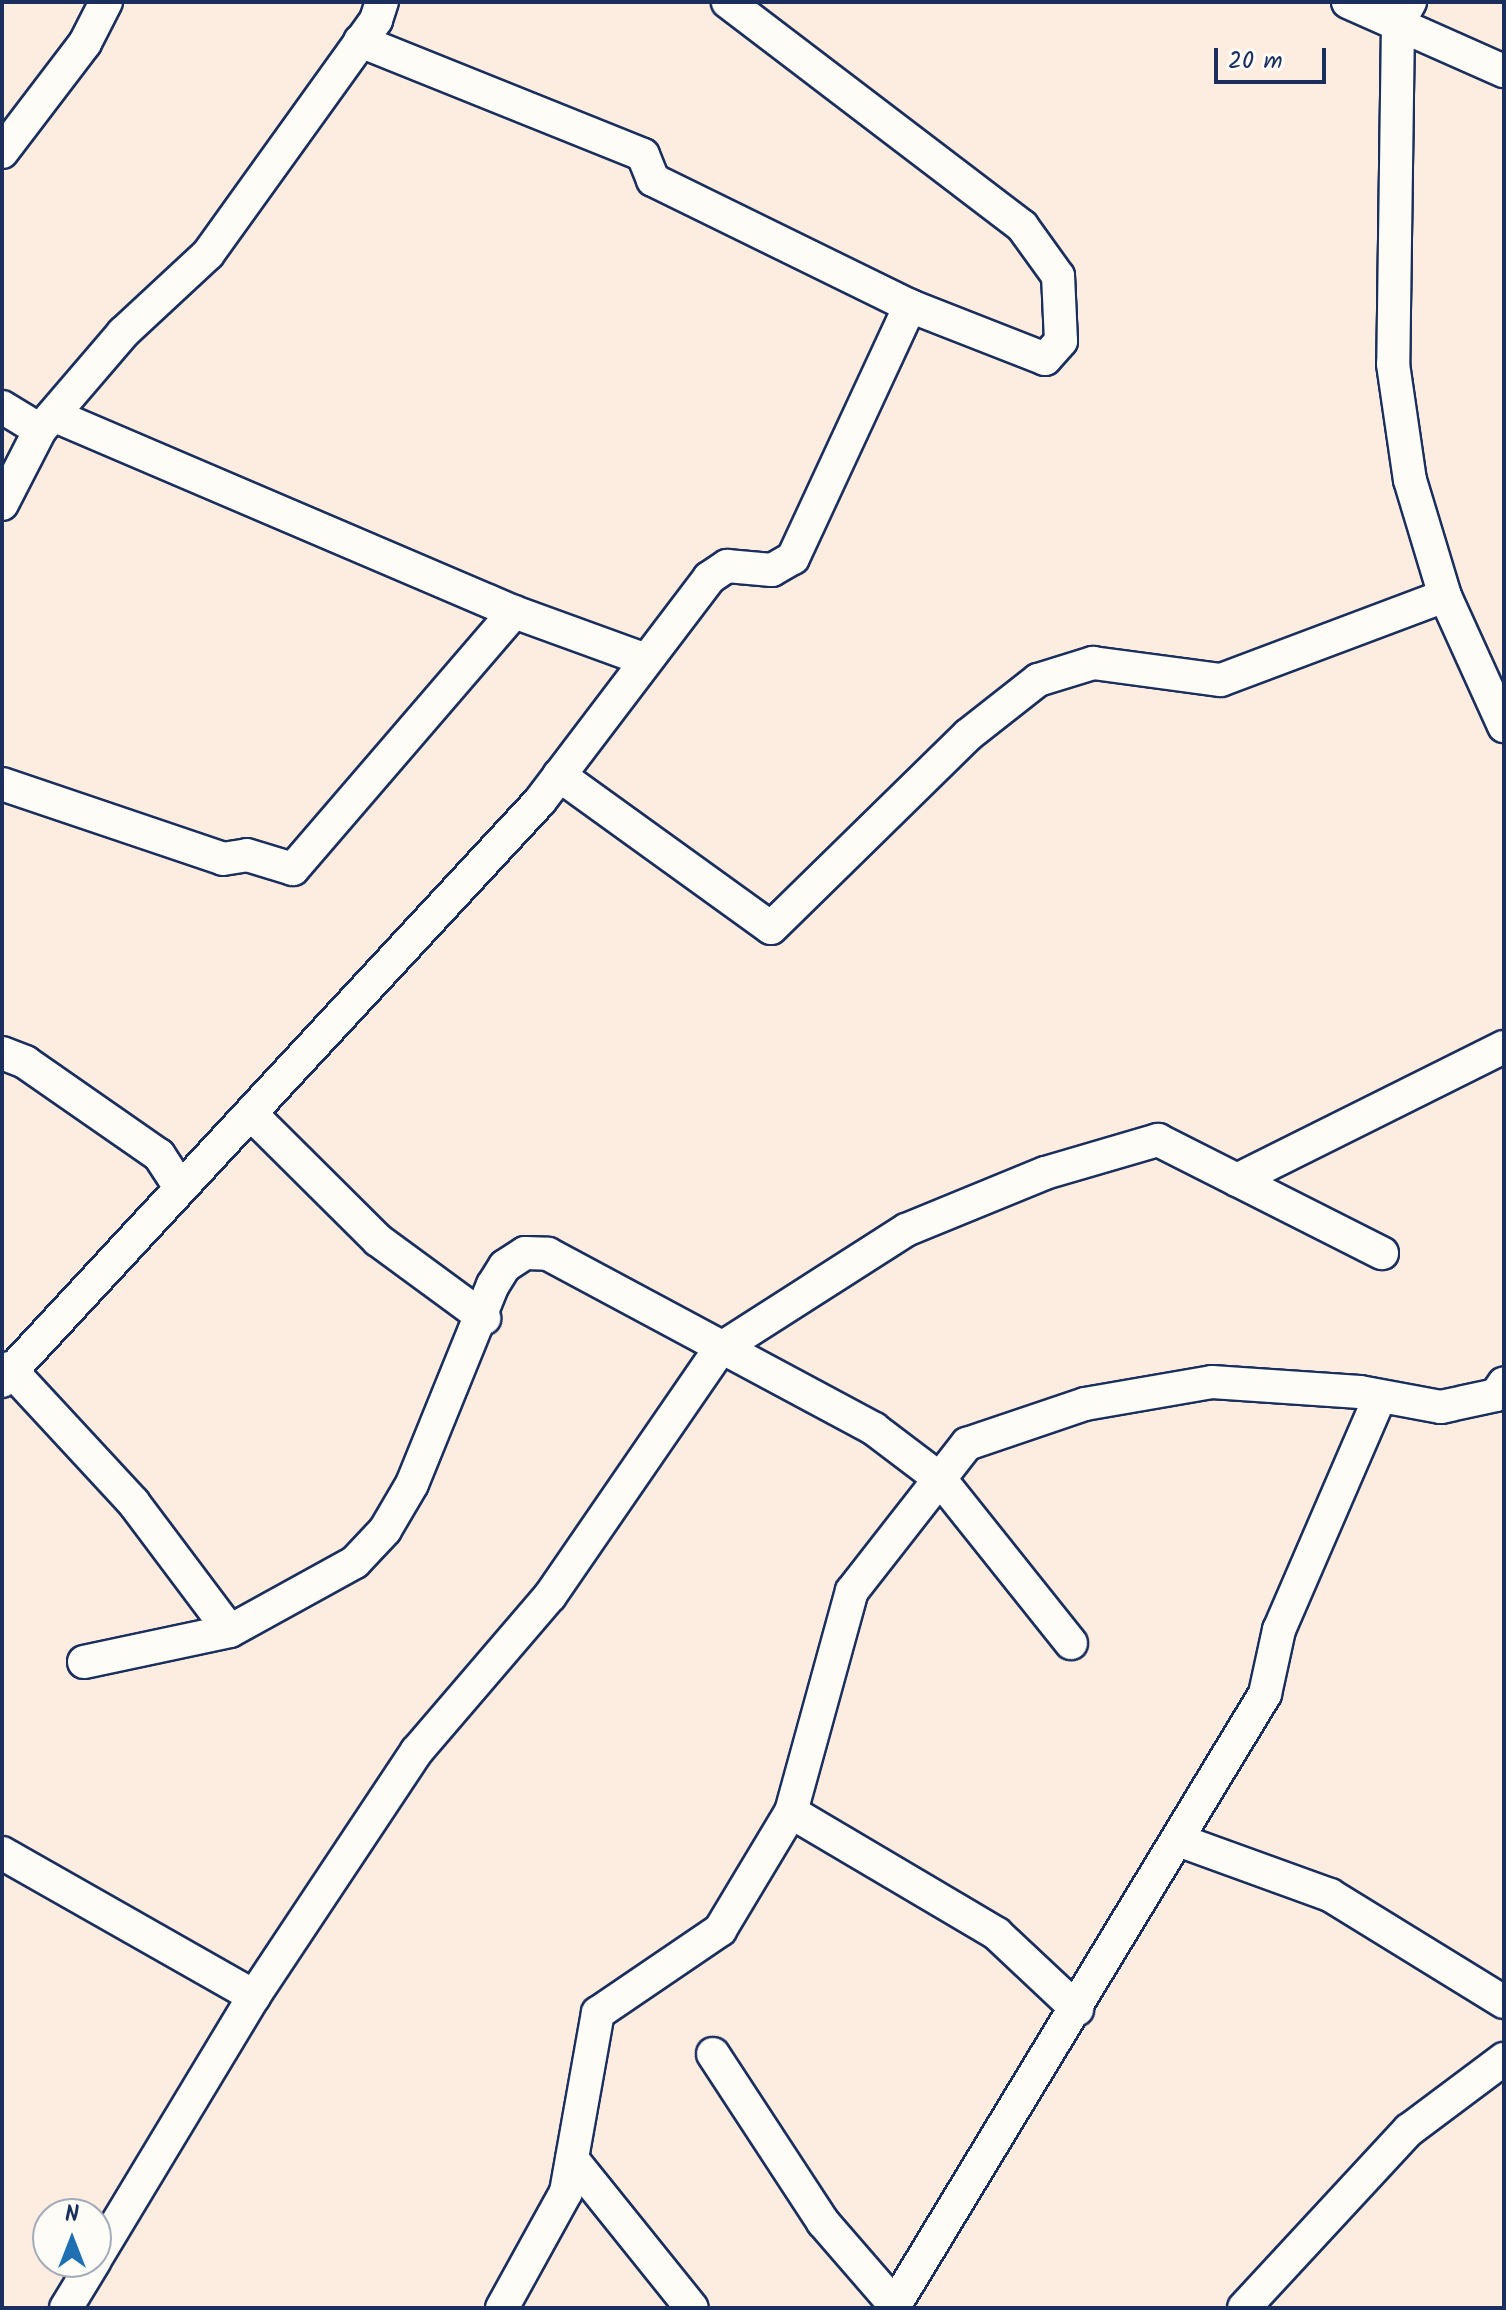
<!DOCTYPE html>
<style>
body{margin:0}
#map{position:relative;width:1506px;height:2310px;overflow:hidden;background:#fdede1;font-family:Kalam,sans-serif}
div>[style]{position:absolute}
.roads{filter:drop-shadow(2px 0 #1b2f5e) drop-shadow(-2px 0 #1b2f5e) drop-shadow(0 2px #1b2f5e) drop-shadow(0 -2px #1b2f5e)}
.minor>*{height:32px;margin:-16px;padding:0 16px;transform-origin:16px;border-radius:16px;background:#fdfcf7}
span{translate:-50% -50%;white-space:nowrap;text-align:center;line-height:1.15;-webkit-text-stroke:6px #fdfcf7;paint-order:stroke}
.frame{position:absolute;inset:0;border:4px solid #1b2f5e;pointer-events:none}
.north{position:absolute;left:32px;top:2198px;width:80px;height:80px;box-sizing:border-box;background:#fdfcf7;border:2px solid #a3aaba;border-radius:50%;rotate:0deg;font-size:22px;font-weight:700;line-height:32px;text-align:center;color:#1b2f5e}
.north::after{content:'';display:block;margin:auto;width:28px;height:36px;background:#1f6fb2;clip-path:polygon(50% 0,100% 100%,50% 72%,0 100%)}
.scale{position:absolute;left:1214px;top:48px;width:112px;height:36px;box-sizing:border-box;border:4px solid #1b2f5e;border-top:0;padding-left:10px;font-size:24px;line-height:28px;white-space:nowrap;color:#1b2f5e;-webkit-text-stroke:6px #fdfcf7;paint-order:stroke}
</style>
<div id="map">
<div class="roads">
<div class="minor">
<i style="left:1348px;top:2px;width:171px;rotate:23.9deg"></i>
<i style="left:1410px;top:2px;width:25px;rotate:119deg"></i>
<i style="left:1398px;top:24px;width:340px;rotate:90.8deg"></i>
<i style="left:1393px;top:364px;width:117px;rotate:81.7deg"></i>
<i style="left:1410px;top:480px;width:121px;rotate:73.2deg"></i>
<i style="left:1445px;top:596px;width:143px;rotate:65.6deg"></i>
<i style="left:360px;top:41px;width:305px;rotate:21.9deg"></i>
<i style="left:643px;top:155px;width:27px;rotate:68deg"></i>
<i style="left:653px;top:180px;width:286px;rotate:26.1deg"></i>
<i style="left:910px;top:306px;width:145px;rotate:21.4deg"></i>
<i style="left:1045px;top:359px;width:24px;rotate:-48deg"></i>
<i style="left:1061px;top:341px;width:65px;rotate:-92.6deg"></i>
<i style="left:1058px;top:276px;width:62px;rotate:-125.8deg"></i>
<i style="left:1022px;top:226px;width:370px;rotate:-142.7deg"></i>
<i style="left:2px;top:152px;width:137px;rotate:-52.7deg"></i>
<i style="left:85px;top:43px;width:46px;rotate:-62.9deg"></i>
<i style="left:2px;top:407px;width:44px;rotate:31.2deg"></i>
<i style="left:53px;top:415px;width:501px;rotate:23.14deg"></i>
<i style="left:514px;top:612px;width:137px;rotate:20deg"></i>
<i style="left:2px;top:504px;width:83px;rotate:-62.8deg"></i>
<i style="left:40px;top:430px;width:128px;rotate:-49.4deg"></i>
<i style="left:123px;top:333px;width:116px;rotate:-42.9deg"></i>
<i style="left:208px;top:254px;width:288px;rotate:-54.3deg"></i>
<i style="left:376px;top:20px;width:19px;rotate:-72deg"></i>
<i style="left:559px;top:775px;width:261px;rotate:35.8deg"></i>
<i style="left:771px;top:928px;width:276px;rotate:-44.4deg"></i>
<i style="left:968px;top:735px;width:89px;rotate:-38.2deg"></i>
<i style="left:1038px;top:680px;width:58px;rotate:-17.2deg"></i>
<i style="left:1093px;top:663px;width:129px;rotate:7.6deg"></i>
<i style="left:1221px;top:680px;width:239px;rotate:-20.6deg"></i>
<i style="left:2px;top:784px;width:233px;rotate:18.7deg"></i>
<i style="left:223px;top:859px;width:24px;rotate:-9deg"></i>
<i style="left:247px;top:855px;width:48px;rotate:16.9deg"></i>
<i style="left:293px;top:869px;width:339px;rotate:-49.3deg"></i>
<i style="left:2px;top:1053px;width:25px;rotate:21deg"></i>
<i style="left:25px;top:1062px;width:163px;rotate:34.8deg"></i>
<i style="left:159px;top:1155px;width:38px;rotate:57deg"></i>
<i style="left:251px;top:1114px;width:179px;rotate:44.8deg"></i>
<i style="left:378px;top:1240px;width:132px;rotate:36.3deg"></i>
<i style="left:1237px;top:1180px;width:298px;rotate:-26.5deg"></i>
<i style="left:9px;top:1368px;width:183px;rotate:47.2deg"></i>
<i style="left:133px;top:1502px;width:161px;rotate:53.1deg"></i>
<i style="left:2px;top:1381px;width:791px;rotate:-47.15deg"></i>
<i style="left:540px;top:801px;width:280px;rotate:-52.8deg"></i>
<i style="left:709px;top:578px;width:22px;rotate:-34deg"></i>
<i style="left:727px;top:566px;width:45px;rotate:5.1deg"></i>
<i style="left:772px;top:570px;width:24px;rotate:-30deg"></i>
<i style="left:793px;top:558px;width:278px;rotate:-65.1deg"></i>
<i style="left:84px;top:1662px;width:149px;rotate:-12deg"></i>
<i style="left:230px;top:1631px;width:143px;rotate:-28.9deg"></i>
<i style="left:355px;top:1562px;width:44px;rotate:-46.8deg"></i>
<i style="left:385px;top:1530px;width:53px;rotate:-59.6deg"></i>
<i style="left:412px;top:1484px;width:215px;rotate:-67.9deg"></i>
<i style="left:493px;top:1285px;width:22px;rotate:-58deg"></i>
<i style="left:505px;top:1266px;width:24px;rotate:-33deg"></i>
<i style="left:525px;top:1253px;width:23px;rotate:2deg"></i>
<i style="left:548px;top:1254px;width:370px;rotate:28.2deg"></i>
<i style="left:874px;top:1429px;width:83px;rotate:37.1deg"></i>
<i style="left:940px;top:1479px;width:210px;rotate:51.4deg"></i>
<i style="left:791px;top:1812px;width:239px;rotate:30.6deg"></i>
<i style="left:997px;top:1934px;width:110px;rotate:43.2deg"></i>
<i style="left:1178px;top:1840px;width:162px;rotate:19.9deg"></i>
<i style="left:1330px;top:1895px;width:204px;rotate:31.6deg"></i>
<i style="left:2px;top:1853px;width:290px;rotate:29.6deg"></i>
<i style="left:713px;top:2054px;width:201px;rotate:56.8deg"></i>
<i style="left:823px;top:2222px;width:110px;rotate:49.1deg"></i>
<i style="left:572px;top:2159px;width:191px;rotate:51.2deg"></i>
<i style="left:96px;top:2258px;width:306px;rotate:-58.9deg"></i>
<i style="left:254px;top:1996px;width:294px;rotate:-56.4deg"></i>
<i style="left:417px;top:1751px;width:204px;rotate:-49.4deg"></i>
<i style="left:550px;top:1596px;width:300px;rotate:-55.5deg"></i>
<i style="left:720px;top:1349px;width:221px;rotate:-32.6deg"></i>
<i style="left:906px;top:1230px;width:150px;rotate:-22.3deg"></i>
<i style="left:1045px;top:1173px;width:118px;rotate:-16.3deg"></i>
<i style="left:1158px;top:1140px;width:251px;rotate:26.8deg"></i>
<i style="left:66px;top:2308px;width:54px;rotate:-58.7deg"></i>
<i style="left:502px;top:2308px;width:132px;rotate:-61.1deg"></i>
<i style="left:566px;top:2192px;width:182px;rotate:-79.9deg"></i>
<i style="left:598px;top:2013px;width:148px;rotate:-34.2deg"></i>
<i style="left:720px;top:1930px;width:138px;rotate:-59deg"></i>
<i style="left:791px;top:1812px;width:229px;rotate:-74.6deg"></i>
<i style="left:852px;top:1591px;width:187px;rotate:-52deg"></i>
<i style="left:967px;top:1444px;width:125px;rotate:-18.7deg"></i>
<i style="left:1085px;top:1404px;width:129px;rotate:-9.8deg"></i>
<i style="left:1212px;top:1382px;width:148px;rotate:3.9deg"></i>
<i style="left:1360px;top:1392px;width:82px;rotate:10.5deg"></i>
<i style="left:1441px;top:1407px;width:56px;rotate:-12.3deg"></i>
<i style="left:1496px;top:1395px;width:14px;rotate:-56deg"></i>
<i style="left:893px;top:2308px;width:718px;rotate:-58.79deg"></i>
<i style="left:1265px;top:1694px;width:66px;rotate:-77.7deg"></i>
<i style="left:1279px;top:1630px;width:254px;rotate:-66.6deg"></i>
<i style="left:1244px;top:2308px;width:243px;rotate:-47.2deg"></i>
<i style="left:1409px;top:2130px;width:119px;rotate:-36.8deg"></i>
</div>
</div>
<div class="frame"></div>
<div class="north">N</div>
<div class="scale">20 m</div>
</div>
